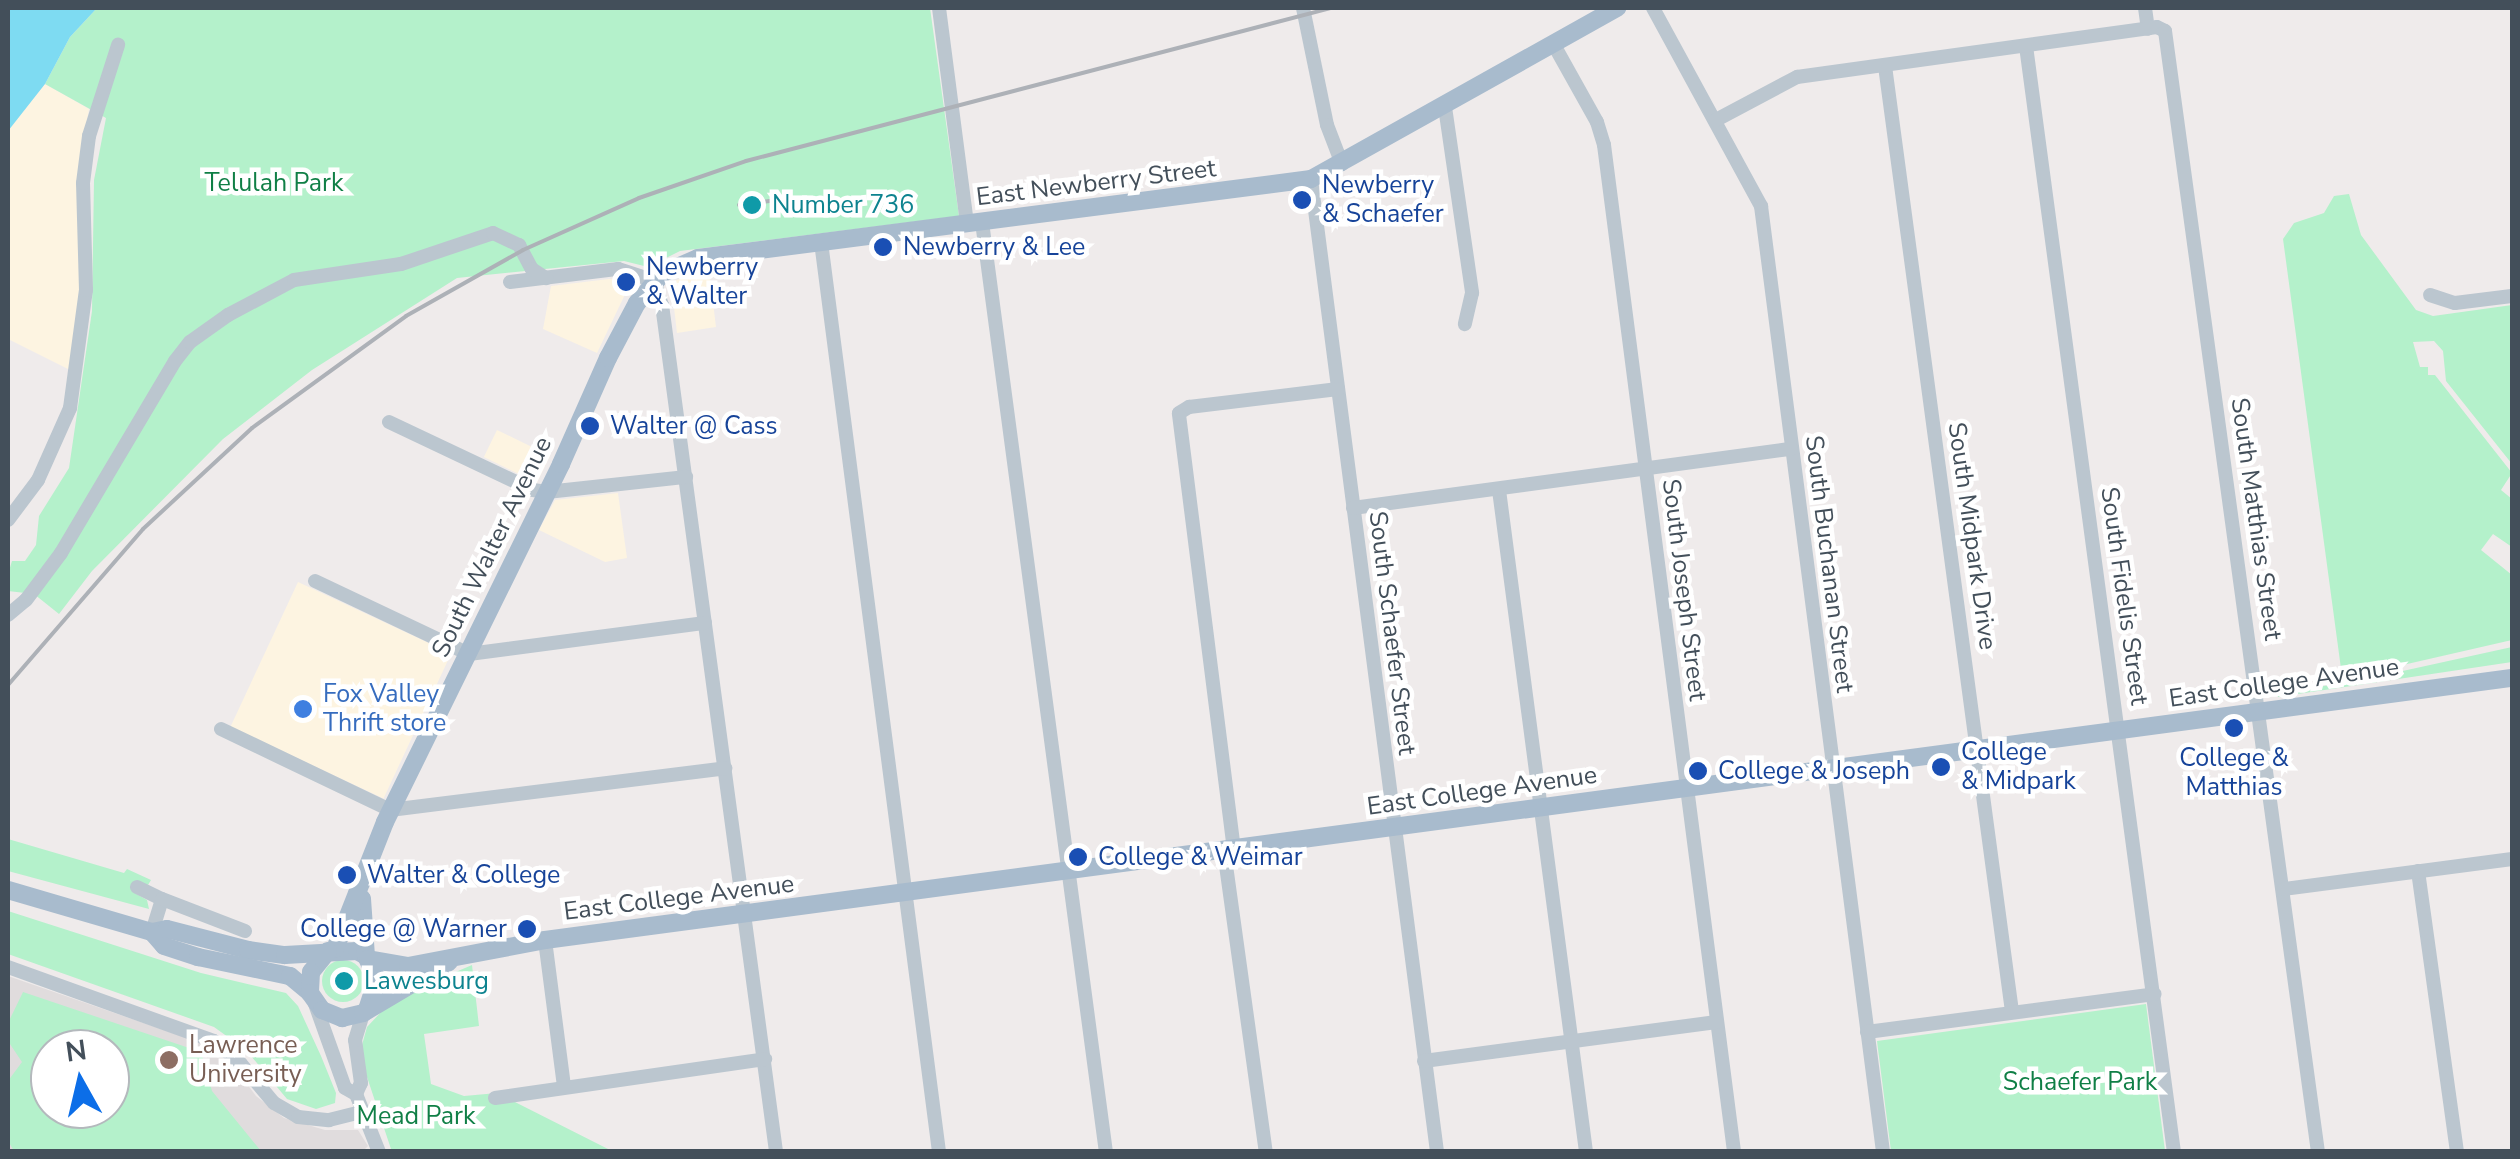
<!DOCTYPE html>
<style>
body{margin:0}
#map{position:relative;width:2520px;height:1159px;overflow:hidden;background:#efebeb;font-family:"Nunito Sans",sans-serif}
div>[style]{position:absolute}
.commercial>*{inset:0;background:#fdf4e1;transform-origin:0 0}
.education>*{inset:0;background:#e0dcdd}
.green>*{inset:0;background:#b4f1cb}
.round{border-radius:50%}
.water>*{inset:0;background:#7edbf2}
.minor>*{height:14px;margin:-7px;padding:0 7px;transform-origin:7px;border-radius:7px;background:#bbc6cf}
.major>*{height:18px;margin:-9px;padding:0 9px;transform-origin:9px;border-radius:9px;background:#a8bbcd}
.rail>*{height:4px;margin:-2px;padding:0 2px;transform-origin:2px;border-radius:2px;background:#adb1b7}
.dots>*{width:28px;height:28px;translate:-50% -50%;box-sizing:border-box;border:5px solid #fff;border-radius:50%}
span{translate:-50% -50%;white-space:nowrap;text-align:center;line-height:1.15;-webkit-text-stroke:9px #fff;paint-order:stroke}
.park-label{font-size:25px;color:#107f46}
.street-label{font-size:25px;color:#434f5a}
.transit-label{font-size:25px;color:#164399}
.left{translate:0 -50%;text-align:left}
.right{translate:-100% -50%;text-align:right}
.culture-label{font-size:25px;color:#0d838f}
.shop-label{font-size:25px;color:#366cbe}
.education-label{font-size:25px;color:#785e54}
.frame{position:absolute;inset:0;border:10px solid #434f5a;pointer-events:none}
.north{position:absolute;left:30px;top:1029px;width:100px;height:100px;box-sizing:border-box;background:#fff;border:2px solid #b4b9bd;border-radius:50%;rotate:352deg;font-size:28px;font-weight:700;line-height:40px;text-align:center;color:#434f5a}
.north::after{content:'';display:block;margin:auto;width:35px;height:45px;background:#0c6ee8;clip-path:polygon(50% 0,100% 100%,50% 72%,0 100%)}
</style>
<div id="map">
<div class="commercial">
<i style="clip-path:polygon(45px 84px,89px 109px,77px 179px,80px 284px,70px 370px,8px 339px,8px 131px)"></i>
<i style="clip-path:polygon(709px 269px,716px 327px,677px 333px,671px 282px)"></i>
<i style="clip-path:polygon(617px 278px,630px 284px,597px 353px,543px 329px,551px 286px)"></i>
<i style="left:497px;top:430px;width:59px;height:30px;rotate:26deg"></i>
<i style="clip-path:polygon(618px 493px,627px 558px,605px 562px,539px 530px,555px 500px)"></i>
<i style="left:298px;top:582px;width:169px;height:160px;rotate:25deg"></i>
</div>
<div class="education">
<i style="clip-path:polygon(evenodd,8px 976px,204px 1044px,232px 1064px,256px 1096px,284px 1118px,325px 1130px,358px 1130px,368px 1146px,362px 1152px,8px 1151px,8px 976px,50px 1049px,110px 1049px,110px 1109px,50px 1109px,50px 1049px)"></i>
</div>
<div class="green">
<i style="clip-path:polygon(97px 8px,930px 8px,959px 216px,680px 251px,648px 267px,624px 261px,457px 278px,312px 370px,223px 439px,92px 571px,59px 614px,34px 594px,8px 591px,8px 574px,12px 561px,25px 561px,36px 545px,39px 516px,69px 468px,92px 311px,94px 180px,106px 118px,45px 84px,70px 37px)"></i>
<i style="clip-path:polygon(2349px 194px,2361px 235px,2416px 310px,2433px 316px,2512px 305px,2512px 464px,2446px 381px,2443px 351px,2434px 341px,2413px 342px,2420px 367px,2428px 367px,2428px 375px,2435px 375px,2512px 473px,2501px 490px,2512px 499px,2512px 547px,2493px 534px,2481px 550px,2512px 575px,2512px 640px,2346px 678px,2342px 676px,2283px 239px,2294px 223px,2324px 213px,2334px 196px)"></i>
<i style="clip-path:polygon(2512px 647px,2512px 662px,2278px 697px,2277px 693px,2357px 681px)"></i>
<i style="clip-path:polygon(8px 839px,124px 873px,127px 869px,151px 880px,148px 885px,138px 883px,133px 892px,147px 900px,149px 909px,8px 871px)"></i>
<i style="clip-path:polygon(8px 911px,201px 973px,286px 993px,298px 1006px,321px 1056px,336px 1093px,335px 1103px,316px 1109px,287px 1099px,246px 1050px,214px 1027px,8px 954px)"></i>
<i class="round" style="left:322px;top:960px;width:42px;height:42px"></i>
<i style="clip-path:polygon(472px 965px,479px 1026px,424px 1034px,431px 1084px,464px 1096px,497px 1093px,612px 1151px,392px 1152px,365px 1071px,362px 1045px,367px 1027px,382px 1011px,421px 987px)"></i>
<i style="clip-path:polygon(evenodd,23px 992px,201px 1052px,212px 1091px,261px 1151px,14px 1151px,8px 1141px,8px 1081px,22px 1062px,8px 1041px,8px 1023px,23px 992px,50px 1049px,110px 1049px,110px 1109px,50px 1109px,50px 1049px)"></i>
<i style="clip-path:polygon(2146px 1004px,2165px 1151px,1891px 1151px,1877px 1041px)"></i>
</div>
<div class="water">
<i style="clip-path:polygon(8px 8px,97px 8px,70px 37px,45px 84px,8px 131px)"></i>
</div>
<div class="minor">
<i style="left:939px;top:8px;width:218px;rotate:82.6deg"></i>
<i style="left:1303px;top:8px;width:119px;rotate:78.4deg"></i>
<i style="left:1327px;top:125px;width:42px;rotate:69deg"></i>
<i style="left:1653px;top:8px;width:226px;rotate:61.4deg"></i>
<i style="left:1761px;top:206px;width:954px;rotate:82.65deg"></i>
<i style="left:2145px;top:8px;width:21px;rotate:82deg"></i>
<i style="left:1554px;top:45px;width:88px;rotate:60.8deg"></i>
<i style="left:1597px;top:122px;width:24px;rotate:73deg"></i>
<i style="left:1604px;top:145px;width:1015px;rotate:82.64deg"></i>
<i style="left:2026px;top:46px;width:1116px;rotate:82.38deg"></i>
<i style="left:1885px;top:66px;width:954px;rotate:82.35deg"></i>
<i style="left:1445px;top:107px;width:188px;rotate:81.7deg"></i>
<i style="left:1472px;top:293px;width:32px;rotate:103deg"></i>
<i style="left:1716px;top:120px;width:92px;rotate:-28deg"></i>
<i style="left:1797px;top:77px;width:363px;rotate:-7.9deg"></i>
<i style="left:2157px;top:27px;width:9px;rotate:27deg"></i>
<i style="left:2165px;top:31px;width:1131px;rotate:82.23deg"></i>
<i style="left:1311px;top:179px;width:981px;rotate:82.62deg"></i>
<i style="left:982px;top:222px;width:938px;rotate:82.41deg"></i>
<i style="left:821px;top:242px;width:918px;rotate:82.61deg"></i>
<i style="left:510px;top:282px;width:109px;rotate:-6.9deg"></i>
<i style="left:618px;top:269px;width:38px;rotate:18deg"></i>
<i style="left:654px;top:281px;width:25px;rotate:72deg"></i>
<i style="left:662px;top:305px;width:855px;rotate:82.33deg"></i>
<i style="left:2430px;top:295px;width:26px;rotate:18deg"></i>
<i style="left:2455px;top:303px;width:57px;rotate:-7deg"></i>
<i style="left:389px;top:422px;width:159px;rotate:25.3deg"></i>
<i style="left:533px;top:490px;width:14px;rotate:8deg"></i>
<i style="left:547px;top:492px;width:140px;rotate:-6.2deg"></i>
<i style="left:1499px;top:490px;width:668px;rotate:82.51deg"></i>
<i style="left:1353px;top:508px;width:442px;rotate:-7.7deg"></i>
<i style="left:8px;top:520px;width:50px;rotate:-53.1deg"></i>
<i style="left:38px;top:480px;width:79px;rotate:-66deg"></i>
<i style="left:70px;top:408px;width:119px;rotate:-82.3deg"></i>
<i style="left:86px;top:290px;width:107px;rotate:-91.6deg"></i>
<i style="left:83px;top:183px;width:47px;rotate:-82.7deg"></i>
<i style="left:89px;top:136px;width:96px;rotate:-72.3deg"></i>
<i style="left:315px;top:581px;width:170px;rotate:25.4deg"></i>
<i style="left:469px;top:654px;width:238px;rotate:-7.5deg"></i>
<i style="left:8px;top:615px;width:23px;rotate:-40deg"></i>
<i style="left:26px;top:600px;width:59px;rotate:-53.3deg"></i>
<i style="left:61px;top:553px;width:223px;rotate:-59.3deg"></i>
<i style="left:175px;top:361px;width:24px;rotate:-52deg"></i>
<i style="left:190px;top:342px;width:47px;rotate:-35.4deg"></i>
<i style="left:228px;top:315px;width:75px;rotate:-27.9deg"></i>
<i style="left:294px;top:280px;width:108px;rotate:-8.5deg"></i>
<i style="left:401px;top:264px;width:97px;rotate:-18.6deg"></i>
<i style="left:493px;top:233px;width:29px;rotate:25deg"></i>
<i style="left:519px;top:245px;width:27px;rotate:62deg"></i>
<i style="left:532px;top:269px;width:17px;rotate:33deg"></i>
<i style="left:221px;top:729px;width:187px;rotate:25.6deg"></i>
<i style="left:390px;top:810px;width:338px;rotate:-7.1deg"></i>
<i style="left:1234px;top:850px;width:440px;rotate:-97.2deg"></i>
<i style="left:1179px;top:413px;width:12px;rotate:-31deg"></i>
<i style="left:1189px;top:407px;width:150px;rotate:-6.9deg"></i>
<i style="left:1224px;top:851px;width:304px;rotate:82.1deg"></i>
<i style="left:2418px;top:871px;width:284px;rotate:82.1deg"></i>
<i style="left:137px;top:887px;width:28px;rotate:26deg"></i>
<i style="left:2284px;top:889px;width:230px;rotate:-7.5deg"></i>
<i style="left:152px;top:932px;width:34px;rotate:-73deg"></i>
<i style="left:162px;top:899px;width:89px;rotate:21.1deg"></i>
<i style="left:545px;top:940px;width:147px;rotate:82.6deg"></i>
<i style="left:8px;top:967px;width:219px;rotate:19.8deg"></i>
<i style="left:214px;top:1041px;width:35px;rotate:40deg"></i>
<i style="left:241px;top:1064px;width:51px;rotate:49.8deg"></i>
<i style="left:274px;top:1103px;width:28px;rotate:30deg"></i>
<i style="left:298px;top:1117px;width:31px;rotate:6deg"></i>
<i style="left:329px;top:1120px;width:34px;rotate:-14deg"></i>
<i style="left:315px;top:1004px;width:89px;rotate:70.3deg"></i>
<i style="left:345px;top:1088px;width:13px;rotate:29deg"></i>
<i style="left:356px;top:1094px;width:62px;rotate:68.4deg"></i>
<i style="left:1867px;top:1032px;width:290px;rotate:-7.5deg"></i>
<i style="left:1424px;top:1061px;width:295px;rotate:-7.6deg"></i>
<i style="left:356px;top:1094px;width:12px;rotate:-66deg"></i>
<i style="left:361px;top:1083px;width:43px;rotate:-97.9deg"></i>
<i style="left:355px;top:1040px;width:28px;rotate:-73deg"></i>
<i style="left:495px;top:1098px;width:273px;rotate:-8.2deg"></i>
</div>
<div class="major">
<i style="left:8px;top:890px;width:150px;rotate:16.3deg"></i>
<i style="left:152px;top:932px;width:15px;rotate:-11deg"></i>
<i style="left:167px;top:929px;width:84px;rotate:14.5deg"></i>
<i style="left:248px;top:950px;width:37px;rotate:8deg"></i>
<i style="left:285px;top:955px;width:72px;rotate:-3.2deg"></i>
<i style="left:357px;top:951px;width:10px;rotate:29deg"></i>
<i style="left:366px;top:956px;width:25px;rotate:64deg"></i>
<i style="left:377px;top:979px;width:33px;rotate:108deg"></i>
<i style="left:357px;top:894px;width:7px;rotate:45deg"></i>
<i style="left:362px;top:899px;width:57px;rotate:86deg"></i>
<i style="left:152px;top:932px;width:18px;rotate:49deg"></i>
<i style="left:164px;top:946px;width:36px;rotate:18deg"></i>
<i style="left:198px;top:957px;width:94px;rotate:11.7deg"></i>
<i style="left:290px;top:976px;width:26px;rotate:40deg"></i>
<i style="left:335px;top:949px;width:136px;rotate:-68.5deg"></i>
<i style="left:385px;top:822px;width:399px;rotate:-63.8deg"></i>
<i style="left:561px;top:464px;width:116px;rotate:-66.1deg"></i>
<i style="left:608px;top:358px;width:62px;rotate:-62.2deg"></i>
<i style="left:637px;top:303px;width:40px;rotate:-49deg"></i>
<i style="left:663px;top:273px;width:38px;rotate:-23deg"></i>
<i style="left:698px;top:258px;width:618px;rotate:-7.34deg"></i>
<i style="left:1311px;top:179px;width:351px;rotate:-29.2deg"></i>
<i style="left:328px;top:951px;width:27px;rotate:129deg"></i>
<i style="left:311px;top:972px;width:21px;rotate:93deg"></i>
<i style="left:310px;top:993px;width:21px;rotate:55deg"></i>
<i style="left:322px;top:1010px;width:22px;rotate:22deg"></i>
<i style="left:342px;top:1018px;width:22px;rotate:-13deg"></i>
<i style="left:363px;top:1013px;width:100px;rotate:-30.7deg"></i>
<i style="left:368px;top:959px;width:41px;rotate:9.9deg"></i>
<i style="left:408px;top:966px;width:139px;rotate:-10.7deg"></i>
<i style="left:545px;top:940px;width:1984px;rotate:-7.59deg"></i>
</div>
<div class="rail">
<i style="left:739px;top:205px;width:46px;rotate:-7.4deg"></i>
<i style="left:8px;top:685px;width:206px;rotate:-49.1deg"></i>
<i style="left:143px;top:529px;width:149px;rotate:-42.8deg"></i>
<i style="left:252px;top:428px;width:190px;rotate:-36deg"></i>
<i style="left:406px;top:316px;width:134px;rotate:-29.4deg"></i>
<i style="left:523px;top:250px;width:127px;rotate:-24.1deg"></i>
<i style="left:639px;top:198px;width:113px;rotate:-19.1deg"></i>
<i style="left:746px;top:161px;width:605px;rotate:-14.66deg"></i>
</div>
<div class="dots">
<i style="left:1302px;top:200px;background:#1a4fb4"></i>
<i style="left:752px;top:205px;background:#0f9aa8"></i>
<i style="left:883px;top:247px;background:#1a4fb4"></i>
<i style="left:626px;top:282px;background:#1a4fb4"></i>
<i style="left:590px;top:426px;background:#1a4fb4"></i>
<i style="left:303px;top:709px;background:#3f7fe0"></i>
<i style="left:2234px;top:728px;background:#1a4fb4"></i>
<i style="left:1941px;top:767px;background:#1a4fb4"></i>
<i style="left:1698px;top:771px;background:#1a4fb4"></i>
<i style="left:1078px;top:857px;background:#1a4fb4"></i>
<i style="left:347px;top:875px;background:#1a4fb4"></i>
<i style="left:527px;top:929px;background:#1a4fb4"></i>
<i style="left:344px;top:981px;background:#0f9aa8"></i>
<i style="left:169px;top:1060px;background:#8d6e63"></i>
</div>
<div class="park-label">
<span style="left:274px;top:183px">Telulah Park</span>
<span style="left:2080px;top:1082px">Schaefer Park</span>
<span style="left:416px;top:1116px">Mead Park</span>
</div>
<div class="street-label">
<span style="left:1096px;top:183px;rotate:-7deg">East Newberry Street</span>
<span style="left:2256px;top:519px;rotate:82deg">South Matthias Street</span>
<span style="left:1972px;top:536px;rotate:82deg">South Midpark Drive</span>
<span style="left:492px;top:547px;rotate:-64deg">South Walter Avenue</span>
<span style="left:1829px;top:564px;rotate:83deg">South Buchanan Street</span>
<span style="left:1684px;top:590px;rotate:83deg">South Joseph Street</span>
<span style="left:2124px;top:596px;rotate:82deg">South Fidelis Street</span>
<span style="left:1392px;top:633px;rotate:83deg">South Schaefer Street</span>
<span style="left:2284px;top:683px;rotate:-8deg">East College Avenue</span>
<span style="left:1482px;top:791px;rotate:-8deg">East College Avenue</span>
<span style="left:679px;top:898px;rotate:-7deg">East College Avenue</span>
</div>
<div class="transit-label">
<span class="left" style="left:1322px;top:200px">Newberry<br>&amp; Schaefer</span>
<span class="left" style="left:903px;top:247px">Newberry &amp; Lee</span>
<span class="left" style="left:646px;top:282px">Newberry<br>&amp; Walter</span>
<span class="left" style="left:610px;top:426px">Walter @ Cass</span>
<span class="left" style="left:1961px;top:767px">College<br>&amp; Midpark</span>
<span style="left:2234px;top:773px">College &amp;<br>Matthias</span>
<span class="left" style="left:1718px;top:771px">College &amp; Joseph</span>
<span class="left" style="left:1098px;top:857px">College &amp; Weimar</span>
<span class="left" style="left:367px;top:875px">Walter &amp; College</span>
<span class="right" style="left:507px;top:929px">College @ Warner</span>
</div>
<div class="culture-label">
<span class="left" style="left:772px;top:205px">Number 736</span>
<span class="left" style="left:364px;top:981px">Lawesburg</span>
</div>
<div class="shop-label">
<span class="left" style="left:323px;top:709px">Fox Valley<br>Thrift store</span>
</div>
<div class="education-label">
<span class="left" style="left:189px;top:1060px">Lawrence<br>University</span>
</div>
<div class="frame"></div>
<div class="north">N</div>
</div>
